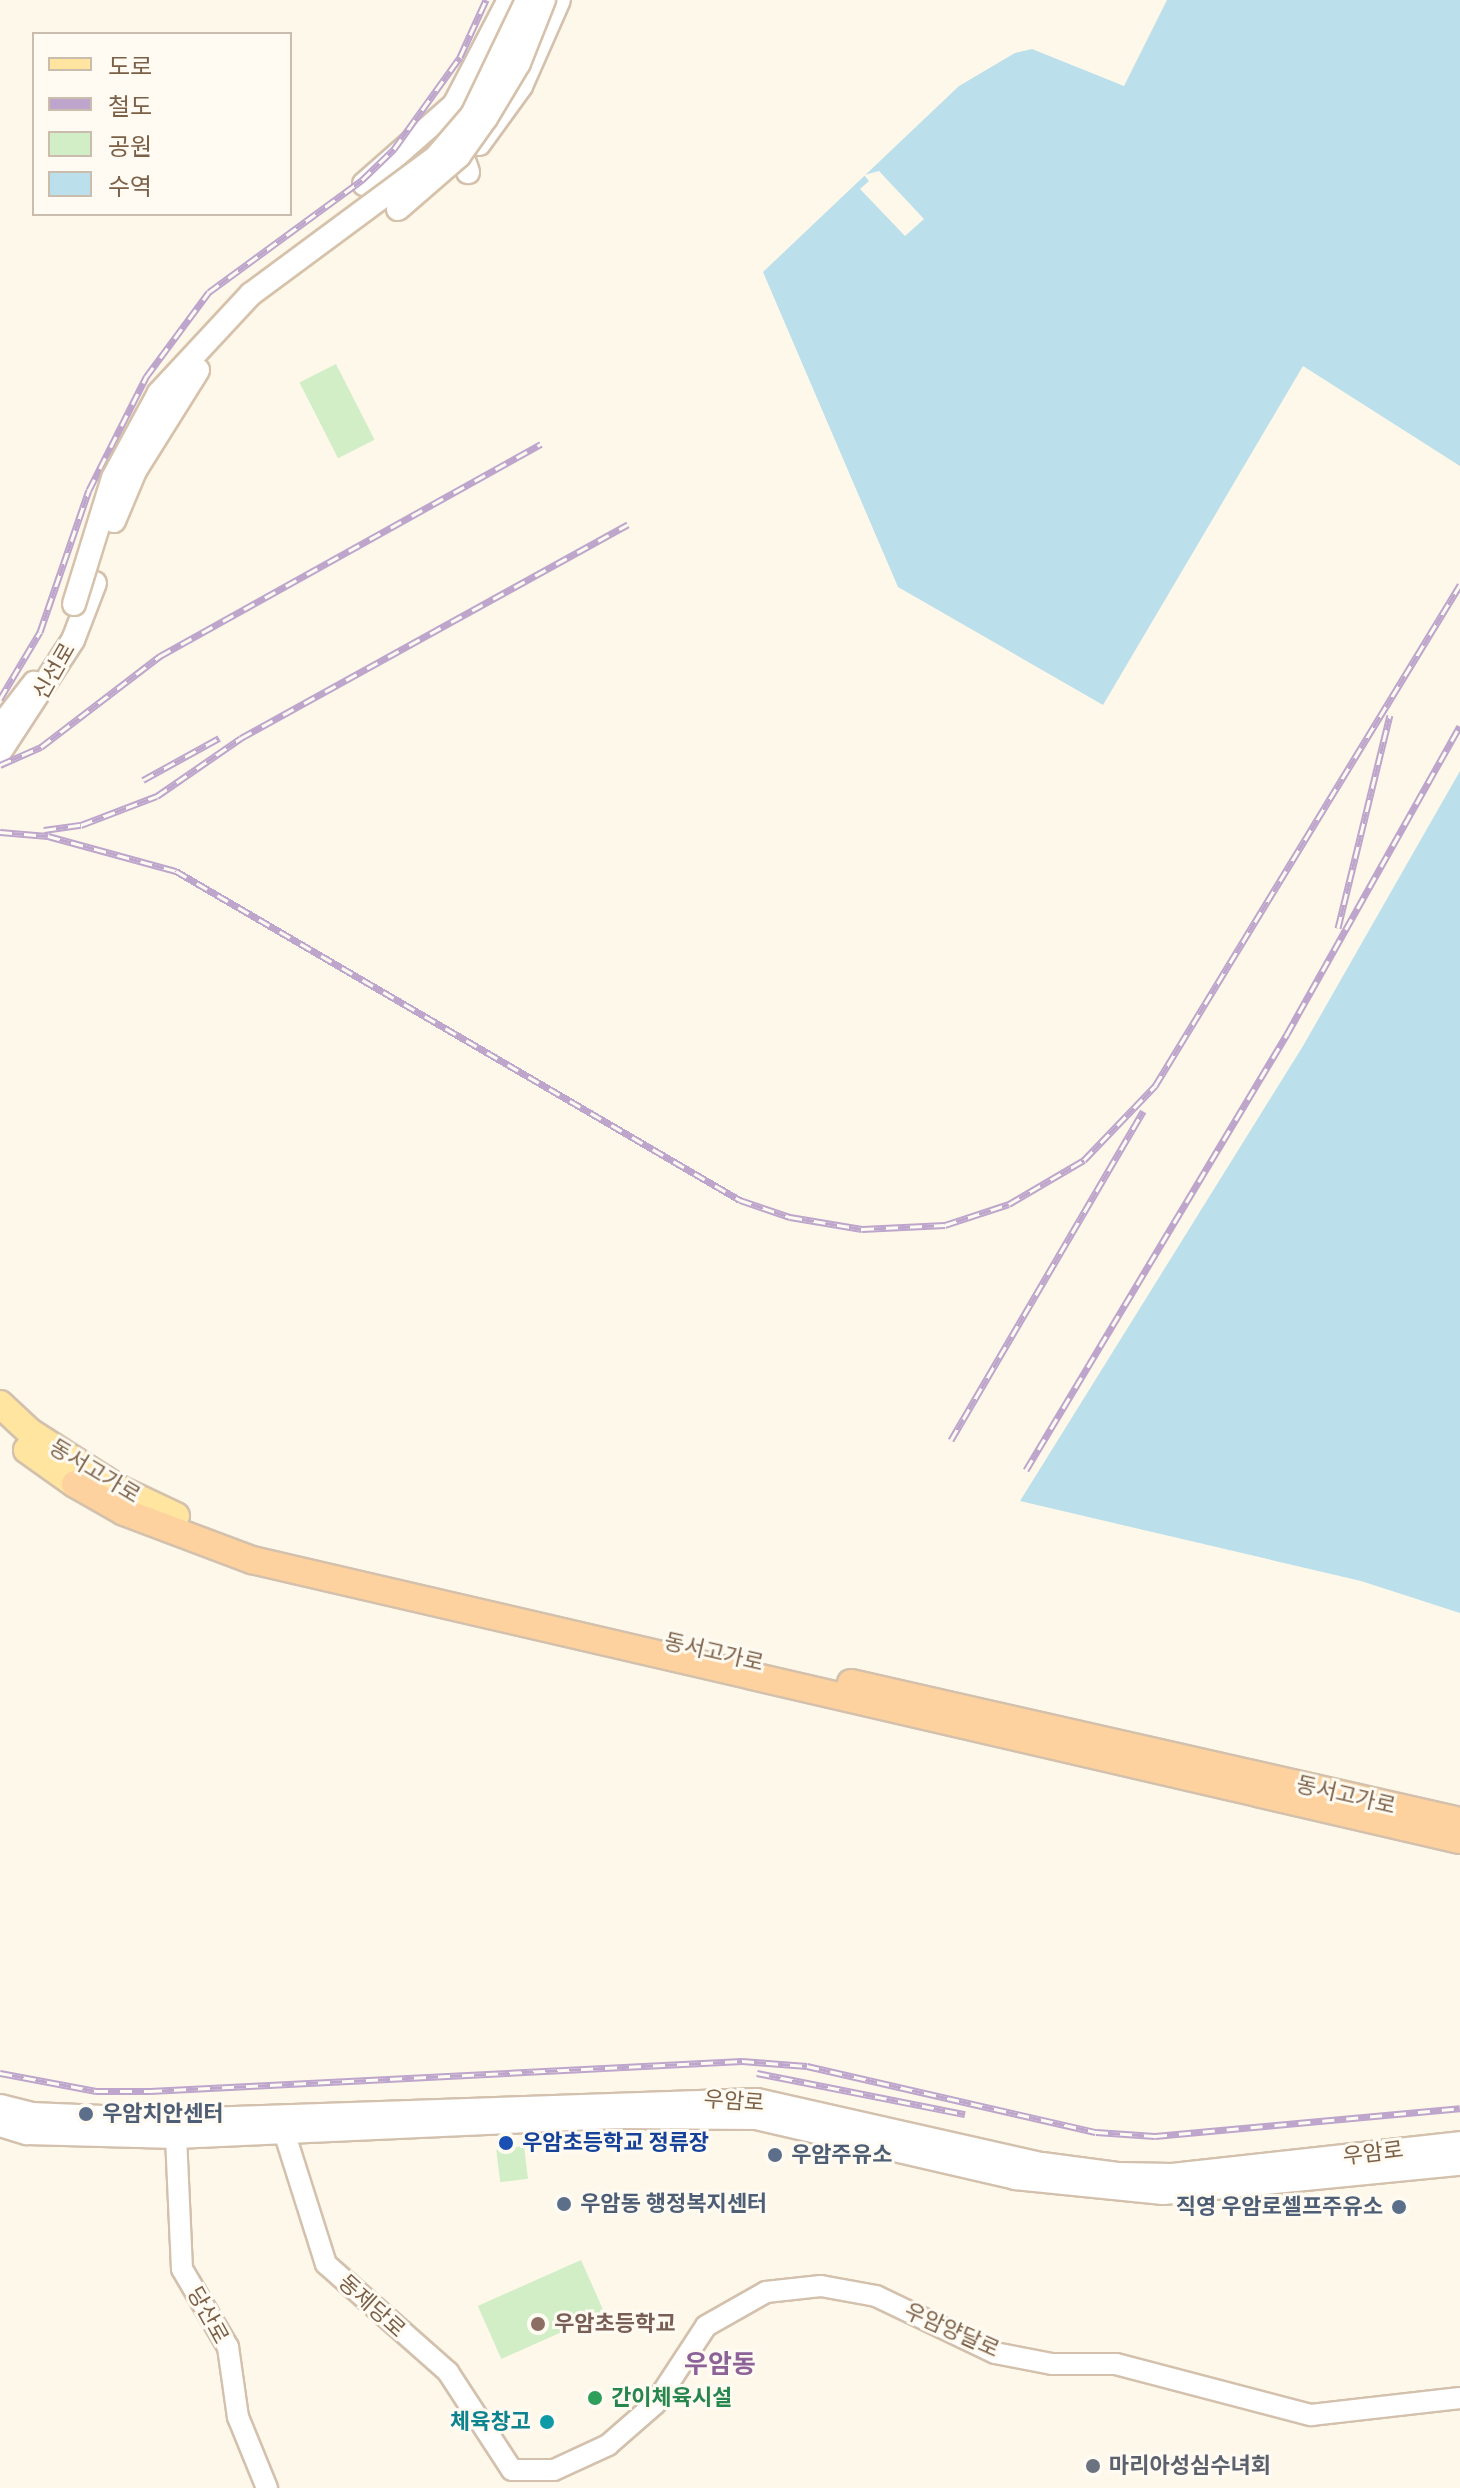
<!DOCTYPE html>
<meta charset="utf-8">
<style>
body{margin:0}
#map{position:relative;width:1460px;height:2488px;overflow:hidden;background:#fef8ea;font-family:Cabin,"Noto Sans KR",sans-serif}
div>[style]{position:absolute}
.green>*{inset:0;background:#d2eec6;transform-origin:0 0}
.water>*{inset:0;background:#bbdfeb}
.pier>*{inset:0;background:#fef8ea}
.roads{filter:drop-shadow(2px 0 #d3c1ad) drop-shadow(-2px 0 #d3c1ad) drop-shadow(0 2px #d3c1ad) drop-shadow(0 -2px #d3c1ad)}
.tertiary>*{height:20px;margin:-10px;padding:0 10px;transform-origin:10px;border-radius:10px;background:#fff}
.secondary>*{height:22px;margin:-11px;padding:0 11px;transform-origin:11px;border-radius:11px;background:#fff}
.primary>*{height:26px;margin:-13px;padding:0 13px;transform-origin:13px;border-radius:13px;background:#ffe5a0}
.trunk>*{height:26px;margin:-13px;padding:0 13px;transform-origin:13px;border-radius:13px;background:#fed29e}
.rail>*{height:7px;margin-top:-3.5px;transform-origin:0;background:repeating-linear-gradient(90deg,#fffbf2 0 12px,#bda5cb 0 24px);box-sizing:border-box;border-block:2px solid #bda5cb}
.bridges{filter:drop-shadow(2px 0 #d6c2ab) drop-shadow(-2px 0 #d6c2ab) drop-shadow(0 2px #d6c2ab) drop-shadow(0 -2px #d6c2ab)}
.secondary-bridge>*{height:22px;margin:-11px;padding:0 11px;transform-origin:11px;border-radius:11px;background:#fff}
.dots>*{width:22px;height:22px;translate:-50% -50%;box-sizing:border-box;border:4px solid #fffbf2;border-radius:50%}
span{translate:-50% -50%;white-space:nowrap;text-align:center;line-height:1.15;-webkit-text-stroke:6px #fffbf2;paint-order:stroke}
.street-label{font-size:22px;color:#7c6149}
.service-label{font-size:22px;color:#4e5e75;font-weight:700}
.left{translate:0 -50%;text-align:left}
.right{translate:-100% -50%;text-align:right}
.transit-label{font-size:22px;color:#164399;font-weight:700}
.education-label{font-size:22px;color:#785e54;font-weight:700}
.leisure-label{font-size:22px;color:#27864d;font-weight:700}
.culture-label{font-size:22px;color:#0d838f;font-weight:700}
.worship-label{font-size:22px;color:#5b616d;font-weight:700}
.quarter-label{font-size:26px;color:#8c6298;font-weight:700}
.legend{position:absolute;left:32px;top:32px;width:260px;height:184px;box-sizing:border-box;background:#fffbf2;border:2px solid #cbbdae;margin:0;padding:10px 14px;list-style:none;font-size:24px;color:#7c6149}
.legend li{display:flex;align-items:center;gap:16px;height:40px}
.legend b{width:40px;border:2px solid #cbbdae}
</style>
<div id="map">
<div class="green">
<i style="left:336px;top:364px;width:85px;height:41px;rotate:63deg"></i>
<i style="left:524px;top:2146px;width:33px;height:28px;rotate:83deg"></i>
<i style="left:581px;top:2260px;width:58px;height:113px;rotate:66deg"></i>
</div>
<div class="water">
<i style="clip-path:polygon(1167px 0,1460px 0,1460px 466px,1303px 366px,1103px 705px,898px 587px,763px 272px,959px 86px,1015px 53px,1032px 49px,1124px 86px)"></i>
<i style="clip-path:polygon(1460px 771px,1460px 1613px,1361px 1581px,1020px 1501px,1303px 1046px)"></i>
</div>
<div class="pier">
<i style="clip-path:polygon(879px 171px,924px 219px,905px 236px,860px 189px,869px 181px,864px 175px)"></i>
</div>
<div class="roads">
<div class="tertiary">
<i style="left:280px;top:2119px;width:152px;rotate:72.4deg"></i>
<i style="left:326px;top:2264px;width:163px;rotate:41.5deg"></i>
<i style="left:448px;top:2372px;width:117px;rotate:56.9deg"></i>
<i style="left:512px;top:2470px;width:42px"></i>
<i style="left:554px;top:2470px;width:60px;rotate:-24.8deg"></i>
<i style="left:608px;top:2445px;width:62px;rotate:-41.1deg"></i>
<i style="left:655px;top:2404px;width:93px;rotate:-56.8deg"></i>
<i style="left:706px;top:2326px;width:69px;rotate:-29.5deg"></i>
<i style="left:766px;top:2292px;width:55px;rotate:-6.2deg"></i>
<i style="left:821px;top:2286px;width:56px;rotate:10.3deg"></i>
<i style="left:876px;top:2296px;width:132px;rotate:25.6deg"></i>
<i style="left:995px;top:2353px;width:58px;rotate:10.9deg"></i>
<i style="left:1052px;top:2364px;width:64px"></i>
<i style="left:1116px;top:2364px;width:202px;rotate:14.7deg"></i>
<i style="left:1311px;top:2415px;width:150px;rotate:-6.5deg"></i>
<i style="left:176px;top:2137px;width:132px;rotate:87.4deg"></i>
<i style="left:182px;top:2269px;width:91px;rotate:59.5deg"></i>
<i style="left:228px;top:2347px;width:71px;rotate:81.9deg"></i>
<i style="left:238px;top:2417px;width:77px;rotate:67.8deg"></i>
</div>
<div class="secondary">
<i style="left:457px;top:140px;width:34px;rotate:71deg"></i>
<i style="left:479px;top:144px;width:72px;rotate:-54.1deg"></i>
<i style="left:521px;top:86px;width:94px;rotate:-66.2deg"></i>
<i style="left:364px;top:184px;width:120px;rotate:-41.3deg"></i>
<i style="left:454px;top:105px;width:119px;rotate:-62.4deg"></i>
<i style="left:0;top:727px;width:56px;rotate:-52.3deg"></i>
<i style="left:0;top:752px;width:134px;rotate:-56.9deg"></i>
<i style="left:73px;top:640px;width:61px;rotate:-68.9deg"></i>
<i style="left:0;top:2106px;width:32px;rotate:14deg"></i>
<i style="left:31px;top:2114px;width:144px;rotate:2.4deg"></i>
<i style="left:175px;top:2120px;width:582px;rotate:-1.97deg"></i>
<i style="left:757px;top:2100px;width:292px;rotate:12.7deg"></i>
<i style="left:1042px;top:2164px;width:78px;rotate:7.4deg"></i>
<i style="left:1119px;top:2174px;width:53px;rotate:1.1deg"></i>
<i style="left:1172px;top:2175px;width:290px;rotate:-6.3deg"></i>
<i style="left:0;top:2125px;width:28px;rotate:17deg"></i>
<i style="left:27px;top:2133px;width:149px;rotate:1.5deg"></i>
<i style="left:176px;top:2137px;width:445px;rotate:-2.6deg"></i>
<i style="left:621px;top:2117px;width:135px;rotate:0.4deg"></i>
<i style="left:756px;top:2118px;width:266px;rotate:13deg"></i>
<i style="left:1015px;top:2178px;width:149px;rotate:5.8deg"></i>
<i style="left:1163px;top:2193px;width:298px;rotate:-5.6deg"></i>
</div>
<div class="primary">
<i style="left:0;top:1404px;width:41px;rotate:43deg"></i>
<i style="left:30px;top:1432px;width:106px;rotate:32.6deg"></i>
<i style="left:119px;top:1489px;width:63px;rotate:25.3deg"></i>
<i style="left:27px;top:1450px;width:59px;rotate:35.3deg"></i>
</div>
<div class="trunk">
<i style="left:75px;top:1484px;width:56px;rotate:29.7deg"></i>
<i style="left:124px;top:1512px;width:137px;rotate:20.6deg"></i>
<i style="left:252px;top:1560px;width:1240px;rotate:13.05deg"></i>
<i style="left:851px;top:1683px;width:624px;rotate:12.77deg"></i>
</div>
</div>
<div class="rail">
<i style="left:0;top:699px;width:78px;rotate:-59.2deg"></i>
<i style="left:40px;top:632px;width:150px;rotate:-71deg"></i>
<i style="left:89px;top:490px;width:127px;rotate:-63.2deg"></i>
<i style="left:146px;top:377px;width:106px;rotate:-53.5deg"></i>
<i style="left:209px;top:292px;width:190px;rotate:-36.2deg"></i>
<i style="left:362px;top:180px;width:45px;rotate:-44.1deg"></i>
<i style="left:394px;top:149px;width:113px;rotate:-54.3deg"></i>
<i style="left:460px;top:57px;width:63px;rotate:-65.5deg"></i>
<i style="left:0;top:765px;width:45px;rotate:-23.7deg"></i>
<i style="left:41px;top:747px;width:150px;rotate:-37.4deg"></i>
<i style="left:160px;top:656px;width:436px;rotate:-29.1deg"></i>
<i style="left:143px;top:780px;width:87px;rotate:-28.9deg"></i>
<i style="left:44px;top:830px;width:37px;rotate:-8deg"></i>
<i style="left:81px;top:825px;width:81px;rotate:-20.9deg"></i>
<i style="left:157px;top:796px;width:102px;rotate:-34.6deg"></i>
<i style="left:241px;top:738px;width:442px;rotate:-28.9deg"></i>
<i style="left:0;top:832px;width:48px;rotate:4.8deg"></i>
<i style="left:48px;top:836px;width:133px;rotate:15.3deg"></i>
<i style="left:176px;top:871px;width:653px;rotate:30.26deg"></i>
<i style="left:740px;top:1200px;width:53px;rotate:18.8deg"></i>
<i style="left:790px;top:1217px;width:73px;rotate:9.5deg"></i>
<i style="left:862px;top:1229px;width:83px;rotate:-2.8deg"></i>
<i style="left:945px;top:1225px;width:67px;rotate:-18.2deg"></i>
<i style="left:1009px;top:1204px;width:87px;rotate:-30.4deg"></i>
<i style="left:1084px;top:1160px;width:103px;rotate:-46.2deg"></i>
<i style="left:1155px;top:1086px;width:587px;rotate:-58.67deg"></i>
<i style="left:1338px;top:928px;width:219px;rotate:-76.3deg"></i>
<i style="left:951px;top:1440px;width:381px;rotate:-59.7deg"></i>
<i style="left:1026px;top:1470px;width:508px;rotate:-59.09deg"></i>
<i style="left:1287px;top:1034px;width:353px;rotate:-60.7deg"></i>
<i style="left:0;top:2073px;width:98px;rotate:10.6deg"></i>
<i style="left:96px;top:2091px;width:54px"></i>
<i style="left:150px;top:2091px;width:593px;rotate:-2.9deg"></i>
<i style="left:742px;top:2061px;width:65px;rotate:4.4deg"></i>
<i style="left:807px;top:2066px;width:296px;rotate:12.9deg"></i>
<i style="left:1096px;top:2132px;width:59px;rotate:3.9deg"></i>
<i style="left:1155px;top:2136px;width:306px;rotate:-5.2deg"></i>
<i style="left:757px;top:2073px;width:212px;rotate:11.2deg"></i>
</div>
<div class="bridges">
<div class="secondary-bridge">
<i style="left:398px;top:209px;width:81px;rotate:-41deg"></i>
<i style="left:459px;top:156px;width:47px;rotate:-54.6deg"></i>
<i style="left:486px;top:118px;width:64px;rotate:-59deg"></i>
<i style="left:519px;top:63px;width:68px;rotate:-68.4deg"></i>
<i style="left:114px;top:521px;width:54px;rotate:-67.2deg"></i>
<i style="left:135px;top:471px;width:119px;rotate:-58deg"></i>
<i style="left:74px;top:604px;width:132px;rotate:-72.8deg"></i>
<i style="left:113px;top:478px;width:97px;rotate:-61.6deg"></i>
<i style="left:159px;top:393px;width:135px;rotate:-47.1deg"></i>
<i style="left:251px;top:294px;width:230px;rotate:-36.5deg"></i>
<i style="left:436px;top:157px;width:55px;rotate:-49.4deg"></i>
<i style="left:472px;top:115px;width:127px;rotate:-64.4deg"></i>
</div>
</div>
<div class="dots">
<i style="left:86px;top:2114px;background:#5c6f8a"></i>
<i style="left:506px;top:2143px;background:#1a4fb4"></i>
<i style="left:775px;top:2155px;background:#5c6f8a"></i>
<i style="left:564px;top:2204px;background:#5c6f8a"></i>
<i style="left:1399px;top:2207px;background:#5c6f8a"></i>
<i style="left:538px;top:2324px;background:#8d6e63"></i>
<i style="left:595px;top:2398px;background:#2e9e5b"></i>
<i style="left:547px;top:2422px;background:#0f9aa8"></i>
<i style="left:1093px;top:2466px;background:#6b7280"></i>
</div>
<div class="street-label">
<span style="left:54px;top:671px;rotate:-60deg">신선로</span>
<span style="left:95px;top:1471px;rotate:31deg">동서고가로</span>
<span style="left:714px;top:1652px;rotate:13deg">동서고가로</span>
<span style="left:1346px;top:1795px;rotate:13deg">동서고가로</span>
<span style="left:734px;top:2101px;rotate:4deg">우암로</span>
<span style="left:1373px;top:2153px;rotate:-7deg">우암로</span>
<span style="left:372px;top:2306px;rotate:42deg">동제당로</span>
<span style="left:208px;top:2315px;rotate:61deg">당산로</span>
<span style="left:952px;top:2330px;rotate:24deg">우암양달로</span>
</div>
<div class="service-label">
<span class="left" style="left:102px;top:2114px">우암치안센터</span>
<span class="left" style="left:791px;top:2155px">우암주유소</span>
<span class="left" style="left:580px;top:2204px">우암동 행정복지센터</span>
<span class="right" style="left:1383px;top:2207px">직영 우암로셀프주유소</span>
</div>
<div class="transit-label">
<span class="left" style="left:522px;top:2143px">우암초등학교 정류장</span>
</div>
<div class="education-label">
<span class="left" style="left:554px;top:2324px">우암초등학교</span>
</div>
<div class="leisure-label">
<span class="left" style="left:611px;top:2398px">간이체육시설</span>
</div>
<div class="culture-label">
<span class="right" style="left:531px;top:2422px">체육창고</span>
</div>
<div class="worship-label">
<span class="left" style="left:1109px;top:2466px">마리아성심수녀회</span>
</div>
<div class="quarter-label">
<span style="left:720px;top:2365px">우암동</span>
</div>
<ul class="legend">
<li><b style="height:10px;background:#ffe5a0"></b>도로</li>
<li><b style="height:10px;background:#bda5cb"></b>철도</li>
<li><b style="height:22px;background:#d2eec6"></b>공원</li>
<li><b style="height:22px;background:#bbdfeb"></b>수역</li>
</ul>
</div>
